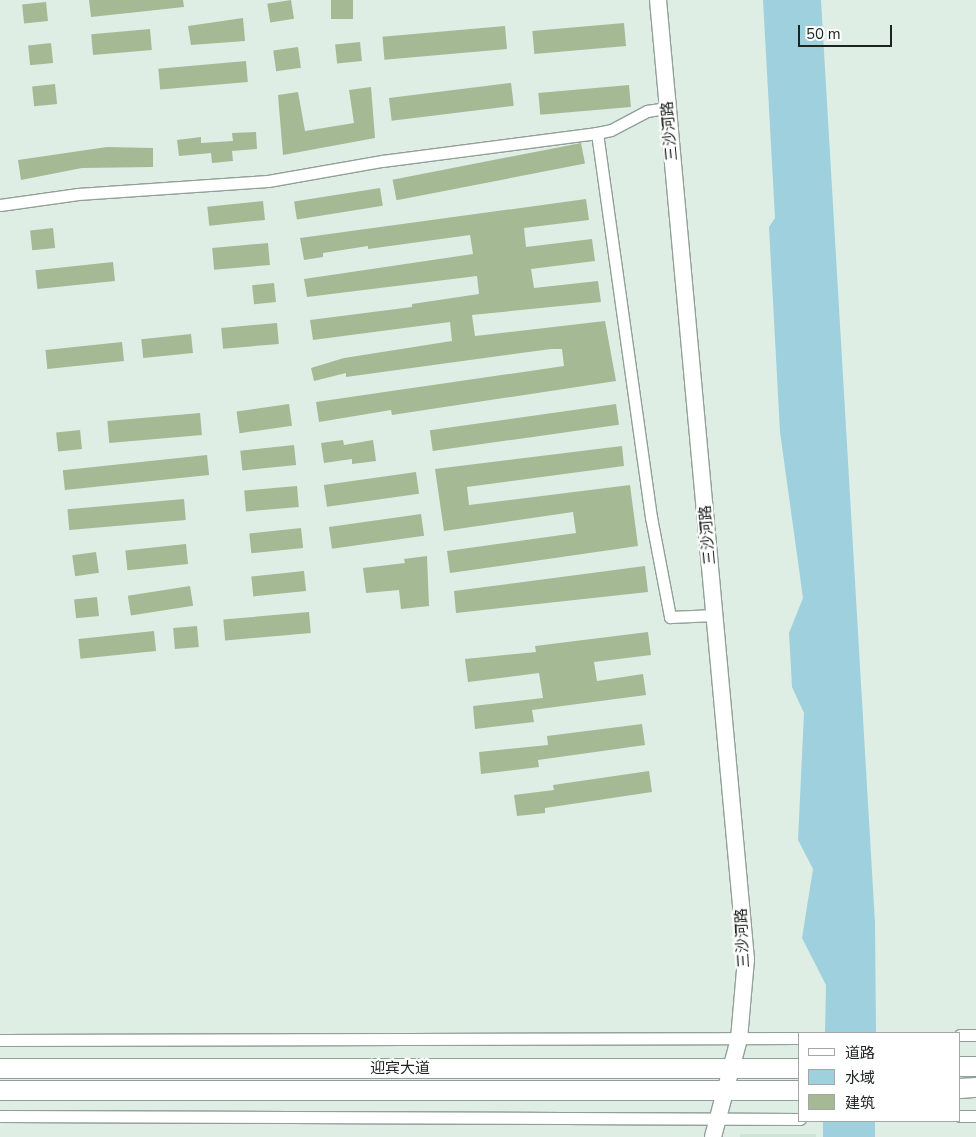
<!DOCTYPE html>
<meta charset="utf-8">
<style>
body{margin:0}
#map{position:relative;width:976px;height:1137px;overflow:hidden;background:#deeee4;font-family:"Nunito Sans","Noto Sans SC",sans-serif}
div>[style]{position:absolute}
.built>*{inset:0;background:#cce4d6;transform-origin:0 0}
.water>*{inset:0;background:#9fd0de;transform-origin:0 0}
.building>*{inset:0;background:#a5b995;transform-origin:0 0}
.roads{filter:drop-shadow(1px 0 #91a098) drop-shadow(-1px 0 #91a098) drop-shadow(0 1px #91a098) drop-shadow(0 -1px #91a098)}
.street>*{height:11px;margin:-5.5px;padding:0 5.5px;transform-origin:5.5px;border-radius:5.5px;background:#fff}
.secondary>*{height:16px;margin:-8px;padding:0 8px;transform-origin:8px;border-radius:8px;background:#fff}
.primary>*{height:19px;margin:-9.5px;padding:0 9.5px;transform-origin:9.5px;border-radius:9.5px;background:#fff}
span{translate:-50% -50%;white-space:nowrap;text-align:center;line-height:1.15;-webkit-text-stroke:4.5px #fff;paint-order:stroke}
.street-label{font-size:15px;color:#1d231f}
.legend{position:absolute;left:798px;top:1032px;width:162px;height:90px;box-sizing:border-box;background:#fff;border:1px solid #a5a7a5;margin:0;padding:6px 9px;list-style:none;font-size:15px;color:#1d231f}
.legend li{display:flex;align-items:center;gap:10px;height:25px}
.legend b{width:25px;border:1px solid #a5a7a5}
.scale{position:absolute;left:798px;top:25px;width:94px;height:22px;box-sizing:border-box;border:2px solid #1d231f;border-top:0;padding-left:6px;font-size:15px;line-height:18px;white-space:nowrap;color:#1d231f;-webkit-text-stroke:4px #fff;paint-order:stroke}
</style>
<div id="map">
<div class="built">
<i style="left:740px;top:1134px;width:76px;height:3px"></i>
</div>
<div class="water">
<i style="clip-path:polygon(763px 0,821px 0,875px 923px,876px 1033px,825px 1033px,826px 985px,802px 938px,813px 869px,798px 840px,804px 713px,792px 687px,789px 633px,803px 598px,780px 432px,769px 227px,775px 218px)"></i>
<i style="left:823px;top:1121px;width:52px;height:16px"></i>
</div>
<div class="building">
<i style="clip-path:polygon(89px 0,183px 0,184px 7px,91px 17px)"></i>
<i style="left:291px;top:0;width:19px;height:24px;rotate:81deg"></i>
<i style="left:331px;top:0;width:22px;height:19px"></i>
<i style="left:46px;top:2px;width:19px;height:24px;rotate:84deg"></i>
<i style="clip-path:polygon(243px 18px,245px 41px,191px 45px,188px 26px)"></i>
<i style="left:624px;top:23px;width:23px;height:92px;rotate:85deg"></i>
<i style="left:505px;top:26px;width:23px;height:123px;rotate:85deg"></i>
<i style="left:150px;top:29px;width:21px;height:59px;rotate:85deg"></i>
<i style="left:360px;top:42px;width:19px;height:25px;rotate:84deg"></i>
<i style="left:51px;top:43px;width:20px;height:23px;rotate:84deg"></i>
<i style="left:298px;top:47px;width:21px;height:25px;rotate:82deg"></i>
<i style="left:246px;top:61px;width:21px;height:88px;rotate:85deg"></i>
<i style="left:511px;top:83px;width:23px;height:123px;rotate:83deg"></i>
<i style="left:55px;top:84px;width:20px;height:23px;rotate:84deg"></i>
<i style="left:629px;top:85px;width:22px;height:91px;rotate:85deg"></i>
<i style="clip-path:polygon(371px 87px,375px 138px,283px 155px,278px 95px,298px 92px,305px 131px,354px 123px,349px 90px)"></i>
<i style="clip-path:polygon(256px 132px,257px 149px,232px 151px,233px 161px,212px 163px,211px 153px,179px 156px,177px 140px,201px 137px,201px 143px,233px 141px,232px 133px)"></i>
<i style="left:581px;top:143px;width:21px;height:192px;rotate:79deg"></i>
<i style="clip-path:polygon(107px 147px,153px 148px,153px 167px,82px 168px,21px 180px,18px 160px)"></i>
<i style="left:380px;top:188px;width:18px;height:87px;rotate:81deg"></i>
<i style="clip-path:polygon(586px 199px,589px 220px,524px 228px,526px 247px,592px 239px,595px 261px,531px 269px,534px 288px,598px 281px,601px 302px,472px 315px,475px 336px,605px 321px,616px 381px,392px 415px,391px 410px,319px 422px,316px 402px,564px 366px,562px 349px,551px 349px,346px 377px,346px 373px,314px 381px,311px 368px,344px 358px,452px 341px,450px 322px,313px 340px,310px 320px,412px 307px,412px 304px,479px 294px,477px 276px,307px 297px,304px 279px,473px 254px,470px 235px,368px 249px,368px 246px,323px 253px,323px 257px,304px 260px,300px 238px)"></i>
<i style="left:263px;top:201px;width:19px;height:56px;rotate:84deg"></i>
<i style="left:53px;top:228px;width:20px;height:23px;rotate:84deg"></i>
<i style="left:268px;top:243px;width:22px;height:56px;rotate:85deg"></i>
<i style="left:113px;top:262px;width:19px;height:78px;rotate:84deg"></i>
<i style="left:274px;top:283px;width:19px;height:22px;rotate:84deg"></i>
<i style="left:277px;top:323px;width:21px;height:56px;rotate:85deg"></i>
<i style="left:191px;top:334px;width:19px;height:50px;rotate:84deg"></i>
<i style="left:122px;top:342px;width:19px;height:77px;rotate:84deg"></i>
<i style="left:289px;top:404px;width:22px;height:53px;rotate:82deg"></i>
<i style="left:616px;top:404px;width:21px;height:188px;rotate:82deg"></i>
<i style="left:200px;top:413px;width:22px;height:93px;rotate:85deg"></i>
<i style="left:80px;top:430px;width:19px;height:24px;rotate:84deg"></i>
<i style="clip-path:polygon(343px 440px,344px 445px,373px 440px,376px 461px,352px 464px,352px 459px,324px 463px,321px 443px)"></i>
<i style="left:294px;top:445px;width:20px;height:54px;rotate:84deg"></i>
<i style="clip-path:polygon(622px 446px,624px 466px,467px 487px,469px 505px,630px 485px,638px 546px,450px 573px,447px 551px,576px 533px,573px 512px,444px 531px,435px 469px)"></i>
<i style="left:207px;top:455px;width:20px;height:145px;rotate:84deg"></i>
<i style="left:416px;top:472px;width:22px;height:93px;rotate:82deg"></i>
<i style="left:297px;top:486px;width:21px;height:53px;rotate:85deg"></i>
<i style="left:184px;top:499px;width:21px;height:117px;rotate:85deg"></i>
<i style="left:421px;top:514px;width:22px;height:93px;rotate:82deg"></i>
<i style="left:301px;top:528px;width:20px;height:52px;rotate:84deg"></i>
<i style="left:186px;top:544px;width:20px;height:61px;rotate:84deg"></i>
<i style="left:96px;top:552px;width:21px;height:24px;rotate:82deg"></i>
<i style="clip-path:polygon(427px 556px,429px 606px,401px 609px,399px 590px,366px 593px,363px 568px,405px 563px,404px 559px)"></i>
<i style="clip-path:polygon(645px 566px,648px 592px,456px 613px,454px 591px)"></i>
<i style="left:304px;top:571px;width:20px;height:53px;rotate:84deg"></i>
<i style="left:190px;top:586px;width:20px;height:63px;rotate:81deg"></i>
<i style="left:97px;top:597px;width:19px;height:23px;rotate:84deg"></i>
<i style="left:309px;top:612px;width:21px;height:86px;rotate:85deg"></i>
<i style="left:197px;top:626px;width:21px;height:24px;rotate:85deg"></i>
<i style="left:154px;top:631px;width:20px;height:76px;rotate:84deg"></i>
<i style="clip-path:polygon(648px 632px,651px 655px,594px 662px,597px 681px,643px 674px,646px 695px,532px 710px,534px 722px,475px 729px,473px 706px,543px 698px,539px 673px,468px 682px,465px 659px,536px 652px,535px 646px)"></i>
<i style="clip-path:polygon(642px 724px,645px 745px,538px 760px,539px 767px,481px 774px,479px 752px,548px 745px,547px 736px)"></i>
<i style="clip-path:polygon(649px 771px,652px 792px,545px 808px,545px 813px,517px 816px,514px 795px,554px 790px,553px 785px)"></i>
</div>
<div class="roads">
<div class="street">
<i style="left:597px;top:133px;width:388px;rotate:82deg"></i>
<i style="left:651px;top:517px;width:102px;rotate:79.2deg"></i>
<i style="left:670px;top:617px;width:45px;rotate:-2.5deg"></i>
<i style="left:0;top:205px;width:79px;rotate:-8deg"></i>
<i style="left:78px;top:194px;width:190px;rotate:-3.9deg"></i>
<i style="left:268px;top:181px;width:116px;rotate:-10deg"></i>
<i style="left:382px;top:161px;width:217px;rotate:-7.4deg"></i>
<i style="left:597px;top:133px;width:14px;rotate:-12deg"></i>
<i style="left:611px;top:130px;width:41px;rotate:-27.8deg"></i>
<i style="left:647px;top:111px;width:20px;rotate:-9deg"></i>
<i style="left:960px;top:1035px;width:16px"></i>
<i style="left:0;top:1040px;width:800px;rotate:-0.14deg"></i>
<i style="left:0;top:1116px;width:800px;rotate:0.21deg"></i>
<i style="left:960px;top:1116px;width:16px"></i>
</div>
<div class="secondary">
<i style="left:658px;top:0;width:963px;rotate:84.76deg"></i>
<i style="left:746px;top:959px;width:80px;rotate:95deg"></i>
<i style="left:739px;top:1039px;width:101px;rotate:104.9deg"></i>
</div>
<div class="primary">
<i style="left:960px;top:1066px;width:16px"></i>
<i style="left:0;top:1068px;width:800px"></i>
<i style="left:960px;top:1088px;width:16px;rotate:-4deg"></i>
<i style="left:0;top:1090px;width:800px"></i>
</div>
</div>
<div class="street-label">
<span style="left:670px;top:131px;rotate:-95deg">三沙河路</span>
<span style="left:708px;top:535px;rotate:-95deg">三沙河路</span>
<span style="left:743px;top:938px;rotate:-93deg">三沙河路</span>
<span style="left:400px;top:1069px">迎宾大道</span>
</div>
<ul class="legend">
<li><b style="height:6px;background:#fff"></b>道路</li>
<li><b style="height:14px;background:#9fd0de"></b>水域</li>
<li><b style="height:14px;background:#a5b995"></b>建筑</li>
</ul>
<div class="scale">50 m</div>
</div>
